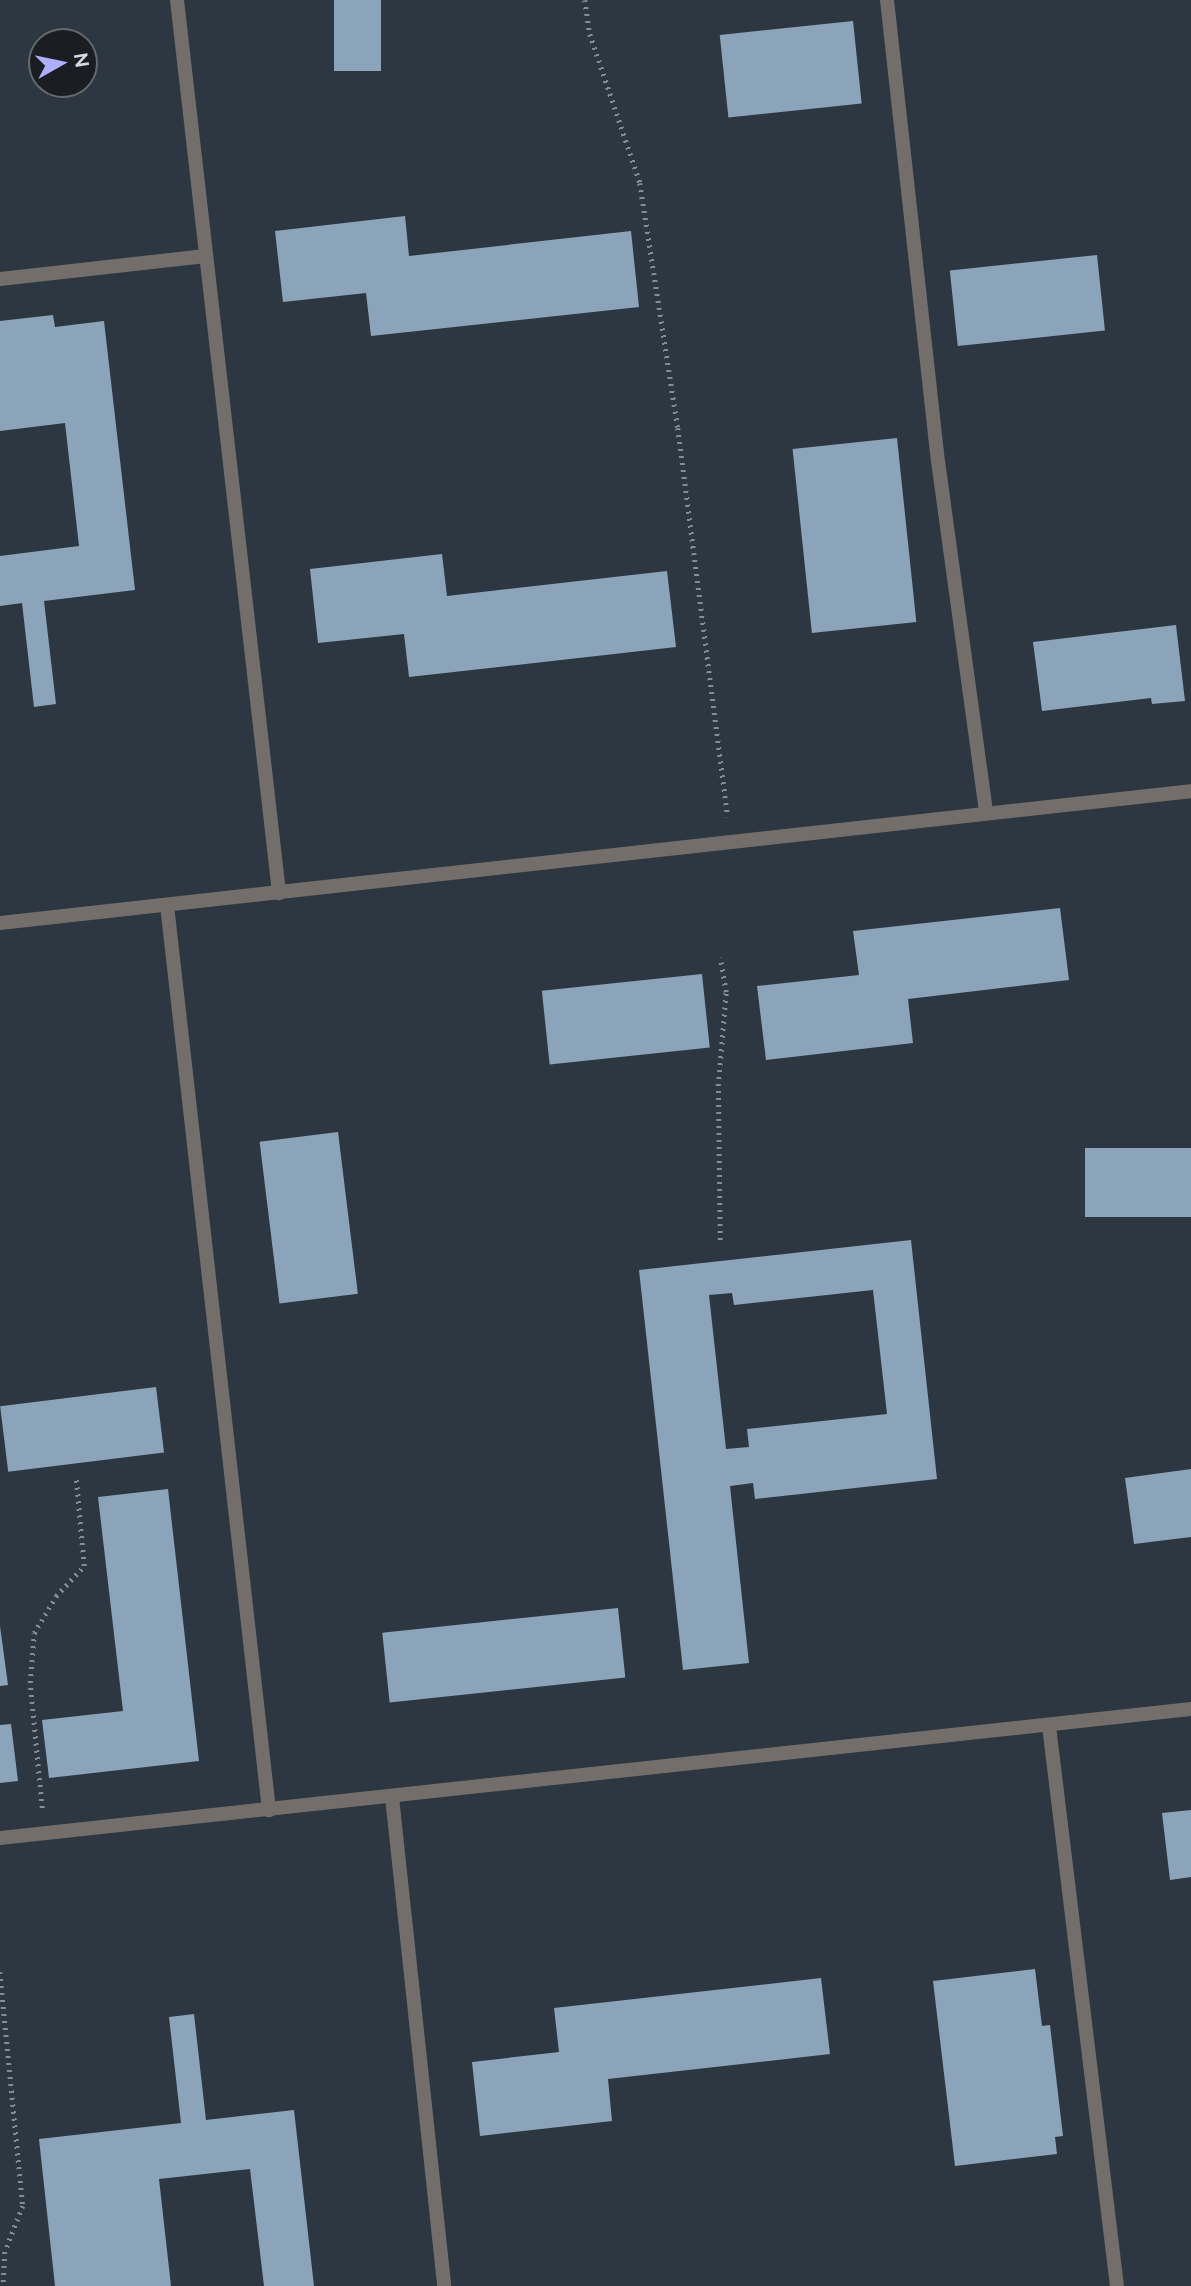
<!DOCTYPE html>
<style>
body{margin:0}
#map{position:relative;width:1191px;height:2286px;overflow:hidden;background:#2d3741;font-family:Raleway,sans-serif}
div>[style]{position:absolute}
.building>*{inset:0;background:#8ca4ba;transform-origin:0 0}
.path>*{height:4.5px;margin-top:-2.25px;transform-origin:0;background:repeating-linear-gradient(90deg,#848c94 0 2px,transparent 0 7px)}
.lane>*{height:14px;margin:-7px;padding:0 7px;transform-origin:7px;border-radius:7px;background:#746e6a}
span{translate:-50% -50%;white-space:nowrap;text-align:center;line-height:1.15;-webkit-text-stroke:7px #1a1e23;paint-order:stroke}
.north{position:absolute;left:28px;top:28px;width:70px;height:70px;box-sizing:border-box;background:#1a1e23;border:2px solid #64696e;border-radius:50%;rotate:81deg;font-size:19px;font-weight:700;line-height:28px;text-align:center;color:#d3d9df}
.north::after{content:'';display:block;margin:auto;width:24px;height:32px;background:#aeaefb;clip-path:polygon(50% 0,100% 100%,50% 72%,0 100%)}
</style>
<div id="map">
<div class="building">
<i style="left:334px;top:0;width:47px;height:71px"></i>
<i style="left:853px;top:21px;width:83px;height:134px;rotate:84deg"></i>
<i style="clip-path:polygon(405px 216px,409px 256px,631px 231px,639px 307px,371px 336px,366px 293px,283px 302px,275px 231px)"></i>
<i style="left:1097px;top:255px;width:76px;height:148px;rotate:84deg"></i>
<i style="clip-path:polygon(53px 315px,55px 327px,104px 321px,135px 590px,44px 601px,56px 704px,34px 707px,22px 603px,0 606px,0 556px,79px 546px,65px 423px,0 431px,0 321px)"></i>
<i style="left:897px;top:438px;width:185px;height:105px;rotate:84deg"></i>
<i style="clip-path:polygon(442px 554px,447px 596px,667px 571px,676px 647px,409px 677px,404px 634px,318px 643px,310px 569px)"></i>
<i style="clip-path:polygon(1176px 625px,1185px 701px,1152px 704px,1151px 698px,1042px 711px,1033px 642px)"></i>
<i style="clip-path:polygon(1060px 908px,1069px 980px,908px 999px,913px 1043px,766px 1060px,757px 986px,859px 975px,853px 931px)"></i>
<i style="left:702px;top:974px;width:74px;height:161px;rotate:84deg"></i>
<i style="left:338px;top:1132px;width:163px;height:79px;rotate:83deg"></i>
<i style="left:1191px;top:1148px;width:69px;height:106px;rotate:90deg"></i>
<i style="clip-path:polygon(evenodd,911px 1240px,937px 1479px,755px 1499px,753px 1483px,730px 1486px,749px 1663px,683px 1670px,639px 1270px,911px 1240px,873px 1290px,887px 1414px,747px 1429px,749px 1447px,726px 1449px,709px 1295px,732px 1293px,734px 1305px,873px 1290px)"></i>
<i style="left:156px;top:1387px;width:66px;height:157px;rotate:83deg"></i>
<i style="clip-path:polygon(1191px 1469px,1191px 1537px,1134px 1544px,1125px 1478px)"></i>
<i style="clip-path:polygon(168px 1489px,199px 1761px,49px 1778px,42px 1720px,123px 1711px,98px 1497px)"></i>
<i style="left:618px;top:1608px;width:70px;height:237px;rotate:84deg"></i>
<i style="clip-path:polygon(0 1626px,8px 1685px,0 1686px)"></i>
<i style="clip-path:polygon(11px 1724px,18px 1781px,0 1783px,0 1725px)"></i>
<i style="clip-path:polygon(1191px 1810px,1191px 1877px,1170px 1880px,1162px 1813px)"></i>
<i style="clip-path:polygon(1035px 1969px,1042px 2026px,1050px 2025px,1063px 2136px,1055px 2137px,1057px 2154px,955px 2166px,933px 1981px)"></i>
<i style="clip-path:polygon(821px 1978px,830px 2054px,608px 2079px,612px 2121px,480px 2136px,472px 2062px,559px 2052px,554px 2008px)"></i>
<i style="clip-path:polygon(194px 2014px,206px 2120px,294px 2110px,314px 2286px,264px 2286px,250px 2169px,159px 2179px,171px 2286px,55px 2286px,39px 2139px,181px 2123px,169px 2017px)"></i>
</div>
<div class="path">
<i style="left:585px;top:0;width:34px;rotate:82deg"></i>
<i style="left:590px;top:34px;width:157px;rotate:71.4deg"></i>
<i style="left:640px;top:183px;width:248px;rotate:81.2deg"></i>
<i style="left:678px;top:428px;width:392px;rotate:82.7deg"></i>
<i style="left:720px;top:1240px;width:154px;rotate:-90.7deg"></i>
<i style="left:718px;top:1086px;width:94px;rotate:-85.1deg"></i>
<i style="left:726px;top:992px;width:35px;rotate:-100deg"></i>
<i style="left:42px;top:1808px;width:126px;rotate:-95.5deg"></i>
<i style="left:30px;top:1683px;width:50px;rotate:-85.4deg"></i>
<i style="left:34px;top:1633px;width:43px;rotate:-59.3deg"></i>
<i style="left:56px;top:1596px;width:41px;rotate:-47deg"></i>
<i style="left:84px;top:1566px;width:88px;rotate:-95.2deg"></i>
<i style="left:0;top:1972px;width:235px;rotate:84.4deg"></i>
<i style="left:23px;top:2206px;width:49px;rotate:111.4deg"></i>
<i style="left:5px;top:2252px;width:34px;rotate:93deg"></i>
</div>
<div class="lane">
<i style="left:177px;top:0;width:899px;rotate:83.48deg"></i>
<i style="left:887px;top:0;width:464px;rotate:83.7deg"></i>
<i style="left:938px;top:461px;width:354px;rotate:82.2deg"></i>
<i style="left:0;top:279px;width:207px;rotate:-6.4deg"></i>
<i style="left:167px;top:905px;width:911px;rotate:83.57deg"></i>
<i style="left:0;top:923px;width:1198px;rotate:-6.32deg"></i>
<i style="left:1049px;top:1726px;width:564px;rotate:83.08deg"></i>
<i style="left:392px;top:1797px;width:492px;rotate:83.9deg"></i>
<i style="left:0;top:1838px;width:1198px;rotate:-6.18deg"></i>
</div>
<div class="north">N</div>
</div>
